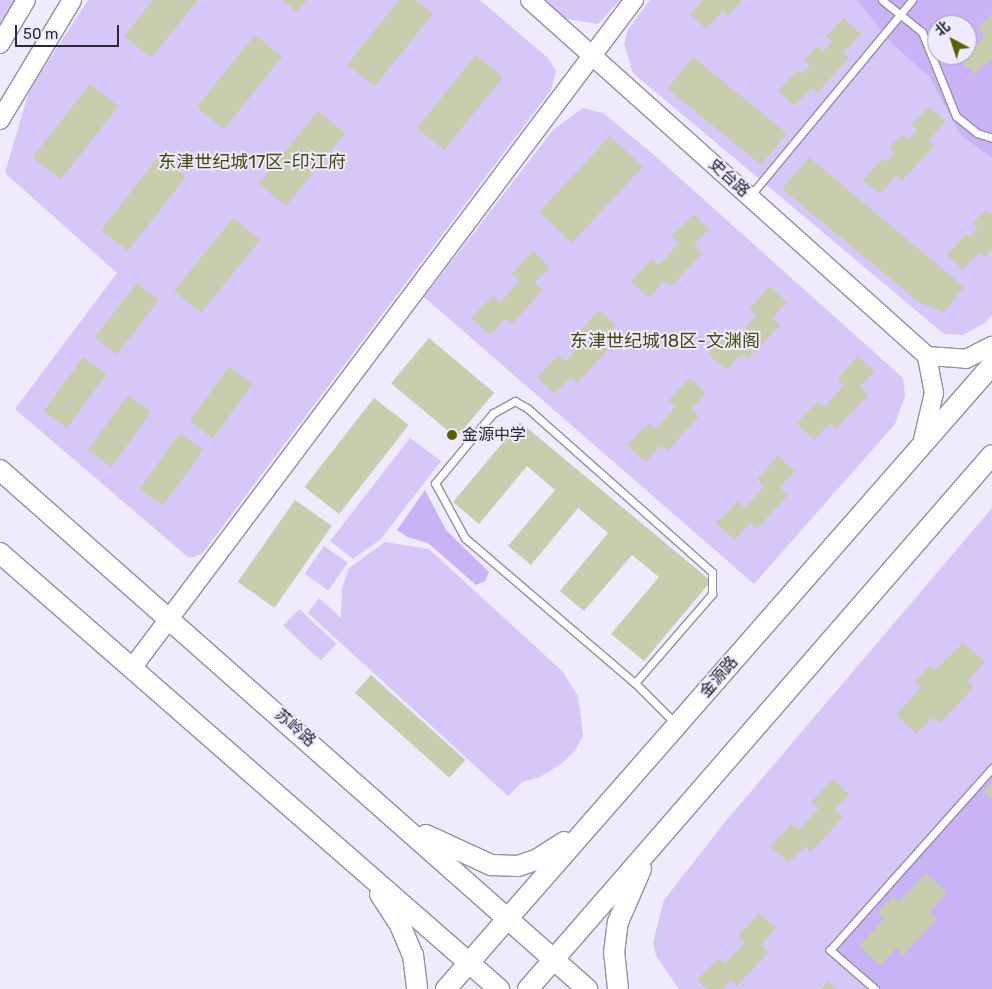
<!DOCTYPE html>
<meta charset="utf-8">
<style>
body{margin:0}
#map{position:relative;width:992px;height:989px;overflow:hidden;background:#f0eafd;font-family:Rubik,"Noto Sans SC",sans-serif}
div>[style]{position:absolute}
.green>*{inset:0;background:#d7c7f8;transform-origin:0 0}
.forest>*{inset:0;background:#c9b2f6}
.building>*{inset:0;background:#c8cdad;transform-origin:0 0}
.roads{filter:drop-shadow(1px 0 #978daa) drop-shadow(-1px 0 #978daa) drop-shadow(0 1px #978daa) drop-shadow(0 -1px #978daa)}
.service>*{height:7px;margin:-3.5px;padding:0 3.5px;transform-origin:3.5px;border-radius:3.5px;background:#fff}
.tertiary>*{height:18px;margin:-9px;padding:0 9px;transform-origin:9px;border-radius:9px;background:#fff}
.secondary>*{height:20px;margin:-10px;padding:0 10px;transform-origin:10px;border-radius:10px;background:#fff}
.dots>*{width:14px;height:14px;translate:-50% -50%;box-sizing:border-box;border:2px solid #f0eafd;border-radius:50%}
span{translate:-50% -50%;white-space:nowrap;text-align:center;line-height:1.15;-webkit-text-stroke:4px #f0eafd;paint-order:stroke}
.street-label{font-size:16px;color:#2c2834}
.poi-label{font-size:16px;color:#2c2834}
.left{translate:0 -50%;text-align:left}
.neighbourhood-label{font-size:18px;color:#454b0f}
.north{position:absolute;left:927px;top:15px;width:50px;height:50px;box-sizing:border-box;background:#f0eafd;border:1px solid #a29cad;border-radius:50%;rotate:320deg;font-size:14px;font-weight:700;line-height:20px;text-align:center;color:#2c2834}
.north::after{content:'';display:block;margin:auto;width:18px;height:22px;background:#5a6100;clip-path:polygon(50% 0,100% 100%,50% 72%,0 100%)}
.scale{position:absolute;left:15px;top:25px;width:104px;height:22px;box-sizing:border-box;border:2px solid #2c2834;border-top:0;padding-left:6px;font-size:15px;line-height:18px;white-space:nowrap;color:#2c2834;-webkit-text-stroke:4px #f0eafd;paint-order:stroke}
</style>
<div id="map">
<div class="green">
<i style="clip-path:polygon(0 0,26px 0,0 44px)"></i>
<i style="clip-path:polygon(88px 0,480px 0,548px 58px,556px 71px,551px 90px,202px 554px,189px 558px,15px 409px,117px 273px,5px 173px,29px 91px)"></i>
<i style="clip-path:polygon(542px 0,620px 0,598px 24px,561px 18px)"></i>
<i style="clip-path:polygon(evenodd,650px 0,992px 0,992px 315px,985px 323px,963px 335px,944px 334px,633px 73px,624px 44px,628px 29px,650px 0,937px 25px,967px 25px,967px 55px,937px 55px,937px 25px)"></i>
<i style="clip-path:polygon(583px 108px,603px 113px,654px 155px,903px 378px,905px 396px,895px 424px,754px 584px,424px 297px,553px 130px)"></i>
<i style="clip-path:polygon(410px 438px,441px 461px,381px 539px,353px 559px,330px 541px)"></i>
<i style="clip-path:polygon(992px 508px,992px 989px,679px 989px,656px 956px,653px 942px,664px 900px,725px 822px)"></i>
<i style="clip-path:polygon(385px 542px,429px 549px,562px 671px,578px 696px,583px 735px,575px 751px,561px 764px,540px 777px,522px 782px,508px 796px,308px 613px,319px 598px,341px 618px,342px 588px,349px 568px)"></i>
<i style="left:324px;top:546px;width:29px;height:34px;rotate:35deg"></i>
<i style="left:299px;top:609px;width:51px;height:23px;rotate:43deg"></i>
</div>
<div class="forest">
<i style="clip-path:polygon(evenodd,857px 0,992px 0,992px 158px,961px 135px,929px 76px,894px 46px,857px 0,937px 25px,967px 25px,967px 55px,937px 55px,937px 25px)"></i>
<i style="clip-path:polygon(425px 490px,446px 530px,489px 572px,485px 581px,476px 585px,428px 543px,407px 537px,397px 530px)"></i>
<i style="clip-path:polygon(992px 768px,992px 989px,875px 989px,830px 950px)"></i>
</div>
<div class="building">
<i style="clip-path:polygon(153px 0,198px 0,151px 58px,124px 36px)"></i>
<i style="clip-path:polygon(282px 0,307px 0,297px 12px)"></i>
<i style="clip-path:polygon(399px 0,416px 0,433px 14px,375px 86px,347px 65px)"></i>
<i style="clip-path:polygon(703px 0,742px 0,728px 16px,723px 11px,706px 29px,690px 14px)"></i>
<i style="clip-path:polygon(992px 14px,992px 59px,974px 74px,962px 62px,985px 36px,978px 28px)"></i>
<i style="clip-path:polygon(843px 18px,861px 34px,843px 53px,849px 58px,817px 93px,811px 88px,795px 106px,778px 91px,798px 70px,802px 74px,810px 65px,804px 60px,817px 46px,823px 52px,832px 42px,826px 37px)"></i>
<i style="left:255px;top:35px;width:35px;height:93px;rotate:39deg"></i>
<i style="left:476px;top:55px;width:35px;height:94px;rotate:39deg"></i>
<i style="left:693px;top:57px;width:121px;height:41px;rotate:39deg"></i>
<i style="left:90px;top:84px;width:36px;height:93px;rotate:38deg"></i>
<i style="clip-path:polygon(929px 107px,946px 122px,928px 141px,934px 146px,902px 181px,896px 176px,880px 194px,863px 180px,883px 158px,887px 162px,895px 153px,889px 148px,902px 134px,908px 140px,917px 130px,911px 125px)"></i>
<i style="left:318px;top:111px;width:35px;height:94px;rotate:39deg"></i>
<i style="left:610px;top:136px;width:45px;height:104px;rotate:43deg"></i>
<i style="left:159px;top:156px;width:34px;height:94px;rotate:38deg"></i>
<i style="clip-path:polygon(809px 157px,964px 287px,944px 312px,920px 303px,782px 189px)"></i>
<i style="clip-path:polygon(985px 210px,992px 215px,992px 249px,985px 257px,980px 252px,963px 270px,947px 255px,966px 234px,970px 237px,978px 228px,972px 223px)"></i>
<i style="clip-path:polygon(693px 214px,709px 229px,694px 245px,702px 253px,671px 287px,664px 281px,649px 298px,630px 281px,652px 259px,659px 265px,679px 243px,671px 237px)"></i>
<i style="left:233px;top:218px;width:35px;height:94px;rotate:39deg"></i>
<i style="clip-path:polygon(533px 251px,550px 267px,535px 283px,543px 290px,512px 324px,505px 319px,490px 335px,471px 318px,493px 296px,500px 303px,519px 281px,512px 274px)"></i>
<i style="left:137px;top:283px;width:28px;height:69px;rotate:38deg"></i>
<i style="clip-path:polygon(770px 286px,787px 302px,772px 318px,780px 325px,748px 359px,742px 354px,726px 370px,708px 354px,730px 331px,736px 338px,756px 316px,749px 309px)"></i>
<i style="clip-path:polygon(599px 310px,616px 325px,601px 341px,609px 349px,577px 383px,571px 377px,555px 394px,537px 377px,559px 355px,566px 361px,585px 339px,578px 333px)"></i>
<i style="left:429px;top:338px;width:85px;height:59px;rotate:40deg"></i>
<i style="clip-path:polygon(858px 356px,875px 371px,860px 387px,868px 395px,836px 429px,830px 423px,814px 440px,796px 423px,818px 401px,824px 407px,844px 385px,837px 379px)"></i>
<i style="left:83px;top:357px;width:29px;height:67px;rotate:36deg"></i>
<i style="left:229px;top:367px;width:29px;height:67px;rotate:36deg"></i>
<i style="clip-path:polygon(689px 378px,706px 393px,691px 409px,699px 416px,668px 451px,661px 445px,646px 462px,627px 445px,649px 423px,656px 429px,675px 407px,668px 401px)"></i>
<i style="left:128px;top:395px;width:29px;height:68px;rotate:36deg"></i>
<i style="left:374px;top:398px;width:44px;height:113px;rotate:38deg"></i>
<i style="clip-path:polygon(520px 422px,711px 581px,644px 661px,611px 634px,659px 577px,632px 555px,584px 611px,560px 591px,608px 533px,578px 508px,531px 565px,508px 546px,555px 490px,527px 466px,479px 524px,453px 502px)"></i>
<i style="left:180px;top:433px;width:29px;height:69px;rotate:36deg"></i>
<i style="clip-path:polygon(778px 456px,795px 471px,780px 487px,788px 495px,757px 529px,750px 523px,735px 540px,716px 523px,738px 501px,745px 508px,764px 486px,757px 479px)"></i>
<i style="left:295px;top:500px;width:45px;height:100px;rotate:35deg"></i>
<i style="clip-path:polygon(963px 642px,985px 662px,967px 681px,974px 687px,940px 723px,933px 717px,917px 734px,896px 715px,921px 687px,915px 681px,930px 665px,936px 670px)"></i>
<i style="left:371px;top:675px;width:127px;height:24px;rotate:42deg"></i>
<i style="clip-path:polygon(833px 779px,849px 794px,834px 810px,843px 817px,811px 852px,805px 846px,789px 863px,770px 846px,792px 824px,799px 830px,819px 808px,811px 802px)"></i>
<i style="clip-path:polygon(992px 783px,992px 799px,984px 792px)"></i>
<i style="clip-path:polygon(926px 873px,947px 893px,930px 912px,937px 919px,903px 955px,896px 948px,880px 966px,859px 946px,884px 919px,878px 912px,893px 896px,899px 902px)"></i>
<i style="clip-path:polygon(759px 913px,776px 928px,761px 945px,769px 952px,737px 986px,731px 980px,723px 989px,707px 989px,697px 980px,719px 958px,725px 964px,745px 942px,738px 936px)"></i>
<i style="clip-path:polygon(828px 981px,837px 989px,821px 989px)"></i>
</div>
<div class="roads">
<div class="service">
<i style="left:882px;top:0;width:51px;rotate:38.7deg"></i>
<i style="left:922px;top:32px;width:91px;rotate:68deg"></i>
<i style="left:956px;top:116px;width:27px;rotate:39deg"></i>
<i style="left:977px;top:133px;width:16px;rotate:18deg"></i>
<i style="left:750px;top:196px;width:254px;rotate:-50.4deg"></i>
<i style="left:635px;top:683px;width:118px;rotate:-49.1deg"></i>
<i style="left:712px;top:594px;width:22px;rotate:-90deg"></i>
<i style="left:712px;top:572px;width:247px;rotate:-138.4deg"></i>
<i style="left:527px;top:408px;width:14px;rotate:-150deg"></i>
<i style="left:515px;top:401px;width:25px;rotate:151deg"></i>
<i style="left:493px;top:413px;width:91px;rotate:129.6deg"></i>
<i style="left:435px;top:483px;width:63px;rotate:61.4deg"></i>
<i style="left:465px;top:538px;width:223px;rotate:40.5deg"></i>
<i style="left:635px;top:683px;width:58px;rotate:45deg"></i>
<i style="left:875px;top:989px;width:60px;rotate:-139.1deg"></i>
<i style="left:830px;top:950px;width:244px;rotate:-48.3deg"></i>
</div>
<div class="tertiary">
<i style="left:530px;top:0;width:533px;rotate:41.88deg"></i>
<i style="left:0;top:44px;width:51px;rotate:-59.4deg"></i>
<i style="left:0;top:120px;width:140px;rotate:-59deg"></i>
<i style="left:922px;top:444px;width:52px;rotate:-76.8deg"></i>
<i style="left:934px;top:393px;width:38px;rotate:-101deg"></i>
<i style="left:927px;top:356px;width:39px;rotate:4deg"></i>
<i style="left:966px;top:359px;width:29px;rotate:-27deg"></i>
<i style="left:132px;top:668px;width:836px;rotate:-53.08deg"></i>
</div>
<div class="secondary">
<i style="left:0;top:470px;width:784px;rotate:41.48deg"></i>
<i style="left:0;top:553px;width:663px;rotate:41.15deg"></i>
<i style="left:426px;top:835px;width:72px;rotate:24.8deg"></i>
<i style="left:491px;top:865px;width:27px;rotate:2deg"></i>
<i style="left:518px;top:866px;width:21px;rotate:-19deg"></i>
<i style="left:538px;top:859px;width:31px;rotate:-33deg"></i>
<i style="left:380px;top:894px;width:37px;rotate:57deg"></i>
<i style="left:400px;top:925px;width:33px;rotate:67deg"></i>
<i style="left:413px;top:955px;width:34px;rotate:83deg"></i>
<i style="left:446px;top:989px;width:829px;rotate:-48.81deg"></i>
<i style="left:528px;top:989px;width:707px;rotate:-49.01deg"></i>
<i style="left:618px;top:989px;width:36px;rotate:-96deg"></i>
<i style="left:614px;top:953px;width:31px;rotate:-83deg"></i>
<i style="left:618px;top:922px;width:58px;rotate:-66.5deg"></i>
</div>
</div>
<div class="dots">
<i style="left:452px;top:435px;background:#5a6100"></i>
</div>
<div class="street-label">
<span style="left:729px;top:178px;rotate:42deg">史台路</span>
<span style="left:719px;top:677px;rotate:-49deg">金源路</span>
<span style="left:295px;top:728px;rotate:41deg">苏岭路</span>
</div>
<div class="poi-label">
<span class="left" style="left:462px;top:435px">金源中学</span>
</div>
<div class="neighbourhood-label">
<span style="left:252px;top:162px">东津世纪城17区-印江府</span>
<span style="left:665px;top:341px">东津世纪城18区-文渊阁</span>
</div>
<div class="north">北</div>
<div class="scale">50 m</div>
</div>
